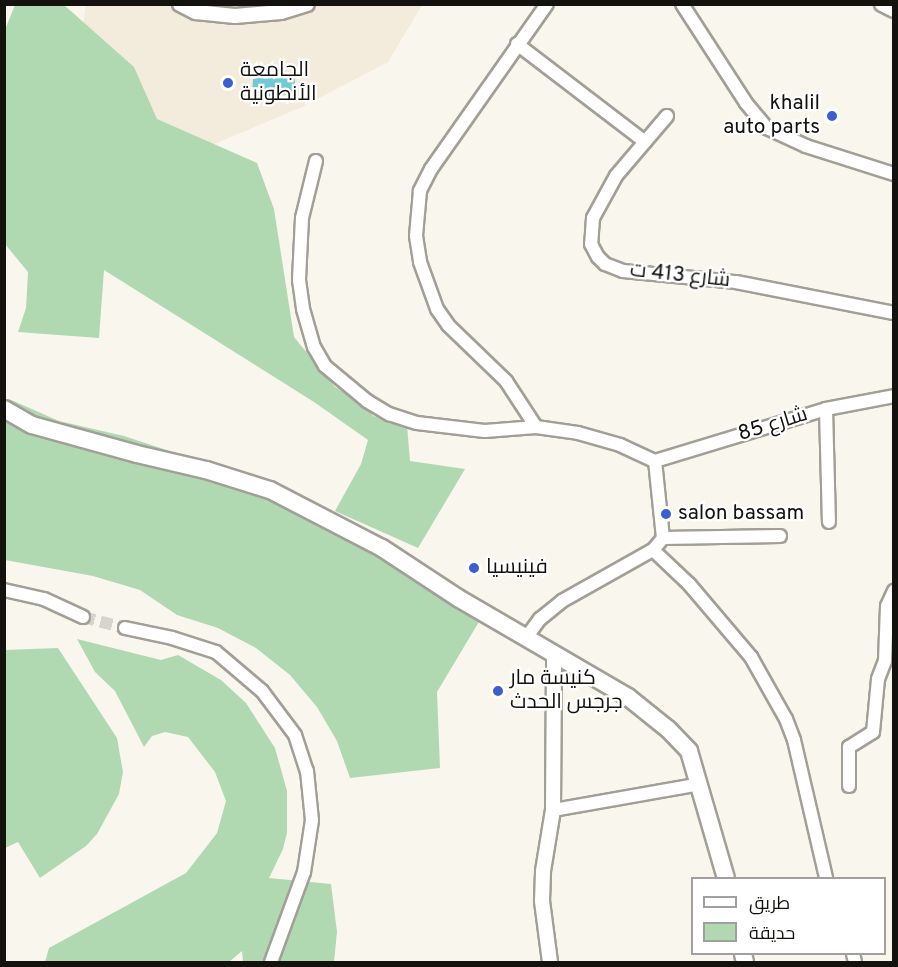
<!DOCTYPE html>
<meta charset="utf-8">
<style>
body{margin:0}
#map{position:relative;width:898px;height:967px;overflow:hidden;background:#f9f6ed;font-family:Overpass,Cairo,sans-serif}
div>[style]{position:absolute}
.built>*{inset:0;background:#f3ecdc}
.green>*{inset:0;background:#b0d9b2}
.water>*{inset:0;background:#70c9d5}
.minor-tunnel>*{height:12px;margin-top:-6px;transform-origin:0;background:repeating-linear-gradient(90deg,#d6d4cc 0 12px,transparent 0 18px)}
.roads{filter:drop-shadow(2px 0 #a29f97) drop-shadow(-2px 0 #a29f97) drop-shadow(0 2px #a29f97) drop-shadow(0 -2px #a29f97)}
.minor>*{height:12px;margin:-6px;padding:0 6px;transform-origin:6px;border-radius:6px;background:#fff}
.tertiary>*{height:14px;margin:-7px;padding:0 7px;transform-origin:7px;border-radius:7px;background:#fff}
.secondary>*{height:16px;margin:-8px;padding:0 8px;transform-origin:8px;border-radius:8px;background:#fff}
.dots>*{width:16px;height:16px;translate:-50% -50%;box-sizing:border-box;border:3px solid #fff;border-radius:50%}
span{translate:-50% -50%;white-space:nowrap;text-align:center;line-height:1.15;-webkit-text-stroke:4.5px #fff;paint-order:stroke}
.poi-label{font-size:21px;color:#13120f}
.left{translate:0 -50%;text-align:left}
.right{translate:-100% -50%;text-align:right}
.street-label{font-size:21px;color:#13120f}
.frame{position:absolute;inset:0;border:6px solid #13120f;pointer-events:none}
.legend{position:absolute;left:691px;top:877px;width:195px;height:78px;box-sizing:border-box;background:#fff;border:2px solid #a1a09f;margin:0;padding:8px 10px;list-style:none;font-size:18px;color:#13120f}
.legend li{display:flex;align-items:center;gap:12px;height:30px}
.legend b{width:30px;border:2px solid #a1a09f}
</style>
<div id="map">
<div class="built">
<i style="clip-path:polygon(86px 5px,422px 5px,388px 62px,302px 107px,198px 151px,130px 104px,79px 53px)"></i>
</div>
<div class="green">
<i style="clip-path:polygon(15px 5px,64px 5px,134px 67px,157px 119px,257px 163px,274px 209px,294px 337px,335px 387px,363px 404px,373px 416px,407px 425px,410px 461px,465px 469px,418px 548px,335px 511px,361px 464px,368px 440px,314px 402px,104px 270px,99px 338px,18px 332px,26px 308px,28px 272px,5px 244px,4px 32px)"></i>
<i style="clip-path:polygon(9px 399px,59px 421px,124px 436px,182px 455px,486px 610px,437px 692px,440px 768px,350px 778px,337px 741px,317px 707px,290px 675px,256px 648px,218px 628px,177px 615px,140px 590px,93px 576px,5px 560px,4px 405px)"></i>
<i style="clip-path:polygon(77px 639px,161px 660px,178px 655px,221px 680px,246px 703px,275px 748px,287px 791px,287px 833px,283px 849px,269px 878px,331px 884px,337px 932px,334px 962px,243px 962px,242px 951px,229px 962px,45px 962px,49px 948px,186px 873px,217px 833px,226px 801px,215px 772px,188px 737px,165px 732px,152px 736px,144px 747px,115px 691px,95px 672px)"></i>
<i style="clip-path:polygon(58px 648px,117px 738px,123px 772px,119px 794px,97px 834px,86px 846px,40px 878px,18px 842px,5px 848px,5px 650px)"></i>
</div>
<div class="water">
<i style="clip-path:polygon(294px 72px,296px 93px,252px 99px,253px 79px)"></i>
</div>
<div class="minor-tunnel">
<i style="left:83px;top:617px;width:43px;rotate:14.7deg"></i>
</div>
<div class="roads">
<div class="minor">
<i style="left:547px;top:4px;width:202px;rotate:125.1deg"></i>
<i style="left:431px;top:169px;width:25px;rotate:117deg"></i>
<i style="left:420px;top:191px;width:45px;rotate:95.1deg"></i>
<i style="left:416px;top:236px;width:26px;rotate:81deg"></i>
<i style="left:420px;top:262px;width:50px;rotate:70.1deg"></i>
<i style="left:437px;top:309px;width:19px;rotate:55deg"></i>
<i style="left:448px;top:325px;width:81px;rotate:44deg"></i>
<i style="left:506px;top:381px;width:55px;rotate:56.9deg"></i>
<i style="left:536px;top:427px;width:42px;rotate:8.1deg"></i>
<i style="left:578px;top:433px;width:44px;rotate:15.9deg"></i>
<i style="left:620px;top:445px;width:38px;rotate:25deg"></i>
<i style="left:682px;top:4px;width:118px;rotate:57.1deg"></i>
<i style="left:746px;top:103px;width:33px;rotate:50deg"></i>
<i style="left:767px;top:128px;width:43px;rotate:24.8deg"></i>
<i style="left:806px;top:146px;width:92px;rotate:17.7deg"></i>
<i style="left:517px;top:44px;width:161px;rotate:37.4deg"></i>
<i style="left:667px;top:116px;width:79px;rotate:130.4deg"></i>
<i style="left:616px;top:176px;width:48px;rotate:118.7deg"></i>
<i style="left:593px;top:218px;width:26px;rotate:94deg"></i>
<i style="left:591px;top:244px;width:15px;rotate:62deg"></i>
<i style="left:598px;top:257px;width:10px;rotate:45deg"></i>
<i style="left:605px;top:264px;width:19px;rotate:21deg"></i>
<i style="left:623px;top:271px;width:114px;rotate:5.6deg"></i>
<i style="left:736px;top:282px;width:161px;rotate:11.1deg"></i>
<i style="left:316px;top:161px;width:59px;rotate:103.8deg"></i>
<i style="left:302px;top:218px;width:62px;rotate:92.8deg"></i>
<i style="left:299px;top:280px;width:29px;rotate:82deg"></i>
<i style="left:303px;top:309px;width:40px;rotate:74deg"></i>
<i style="left:314px;top:347px;width:22px;rotate:60deg"></i>
<i style="left:325px;top:366px;width:55px;rotate:39.8deg"></i>
<i style="left:367px;top:401px;width:26px;rotate:31deg"></i>
<i style="left:389px;top:414px;width:29px;rotate:18deg"></i>
<i style="left:417px;top:423px;width:68px;rotate:6.7deg"></i>
<i style="left:485px;top:431px;width:51px;rotate:-4.5deg"></i>
<i style="left:826px;top:409px;width:113px;rotate:88.5deg"></i>
<i style="left:655px;top:461px;width:179px;rotate:-16.9deg"></i>
<i style="left:826px;top:409px;width:69px;rotate:-10.8deg"></i>
<i style="left:663px;top:538px;width:117px;rotate:-1deg"></i>
<i style="left:653px;top:550px;width:50px;rotate:43.4deg"></i>
<i style="left:689px;top:584px;width:96px;rotate:49.7deg"></i>
<i style="left:751px;top:657px;width:71px;rotate:60.6deg"></i>
<i style="left:786px;top:719px;width:22px;rotate:69deg"></i>
<i style="left:794px;top:740px;width:142px;rotate:76.9deg"></i>
<i style="left:4px;top:590px;width:41px;rotate:12.7deg"></i>
<i style="left:44px;top:599px;width:43px;rotate:24.8deg"></i>
<i style="left:125px;top:628px;width:48px;rotate:12deg"></i>
<i style="left:172px;top:638px;width:46px;rotate:17.7deg"></i>
<i style="left:216px;top:652px;width:60px;rotate:40.3deg"></i>
<i style="left:262px;top:691px;width:55px;rotate:53.1deg"></i>
<i style="left:295px;top:735px;width:38px;rotate:72deg"></i>
<i style="left:307px;top:771px;width:49px;rotate:84.2deg"></i>
<i style="left:312px;top:820px;width:53px;rotate:98.7deg"></i>
<i style="left:304px;top:872px;width:96px;rotate:110.1deg"></i>
<i style="left:526px;top:638px;width:24px;rotate:-54deg"></i>
<i style="left:540px;top:619px;width:28px;rotate:-39deg"></i>
<i style="left:562px;top:601px;width:104px;rotate:-29.3deg"></i>
<i style="left:653px;top:550px;width:16px;rotate:-50deg"></i>
<i style="left:663px;top:538px;width:77px;rotate:-95.9deg"></i>
<i style="left:849px;top:786px;width:39px;rotate:-90deg"></i>
<i style="left:849px;top:747px;width:28px;rotate:-32deg"></i>
<i style="left:873px;top:732px;width:53px;rotate:-84.6deg"></i>
<i style="left:878px;top:679px;width:19px;rotate:-69deg"></i>
<i style="left:885px;top:661px;width:55px;rotate:-87.9deg"></i>
<i style="left:887px;top:606px;width:17px;rotate:-65deg"></i>
<i style="left:553px;top:810px;width:149px;rotate:-10deg"></i>
<i style="left:853px;top:954px;width:8px;rotate:76deg"></i>
</div>
<div class="tertiary">
<i style="left:180px;top:4px;width:18px;rotate:27deg"></i>
<i style="left:196px;top:12px;width:39px;rotate:6deg"></i>
<i style="left:235px;top:16px;width:46px;rotate:-5deg"></i>
<i style="left:281px;top:12px;width:27px;rotate:-17deg"></i>
<i style="left:882px;top:4px;width:13px;rotate:27deg"></i>
<i style="left:550px;top:962px;width:62px;rotate:-97.5deg"></i>
<i style="left:542px;top:901px;width:30px;rotate:-88deg"></i>
<i style="left:543px;top:871px;width:62px;rotate:-80.7deg"></i>
<i style="left:553px;top:810px;width:155px;rotate:-89.6deg"></i>
</div>
<div class="secondary">
<i style="left:4px;top:409px;width:32px;rotate:30deg"></i>
<i style="left:32px;top:425px;width:109px;rotate:15.4deg"></i>
<i style="left:137px;top:454px;width:71px;rotate:13.1deg"></i>
<i style="left:206px;top:470px;width:67px;rotate:17.4deg"></i>
<i style="left:270px;top:490px;width:126px;rotate:27.4deg"></i>
<i style="left:382px;top:548px;width:91px;rotate:33.3deg"></i>
<i style="left:458px;top:598px;width:197px;rotate:30.2deg"></i>
<i style="left:628px;top:697px;width:51px;rotate:38.7deg"></i>
<i style="left:668px;top:729px;width:30px;rotate:46deg"></i>
<i style="left:689px;top:751px;width:132px;rotate:73.8deg"></i>
<i style="left:743px;top:954px;width:8px;rotate:76deg"></i>
</div>
</div>
<div class="dots">
<i style="left:228px;top:83px;background:#3d5ed0"></i>
<i style="left:832px;top:116px;background:#3d5ed0"></i>
<i style="left:666px;top:514px;background:#3d5ed0"></i>
<i style="left:474px;top:568px;background:#3d5ed0"></i>
<i style="left:498px;top:691px;background:#3d5ed0"></i>
</div>
<div class="poi-label">
<span class="left" style="left:240px;top:83px">الجامعة<br>الأنطونية</span>
<span class="right" style="left:820px;top:116px">khalil<br>auto parts</span>
<span class="left" style="left:678px;top:514px">salon bassam</span>
<span class="left" style="left:486px;top:568px">فينيسيا</span>
<span class="left" style="left:510px;top:691px">كنيسة مار<br>جرجس الحدث</span>
</div>
<div class="street-label">
<span style="left:680px;top:276px;rotate:6deg">شارع 413 ت</span>
<span style="left:773px;top:425px;rotate:-17deg">شارع 85</span>
</div>
<div class="frame"></div>
<ul class="legend">
<li><b style="height:8px;background:#fff"></b>طريق</li>
<li><b style="height:16px;background:#b0d9b2"></b>حديقة</li>
</ul>
</div>
